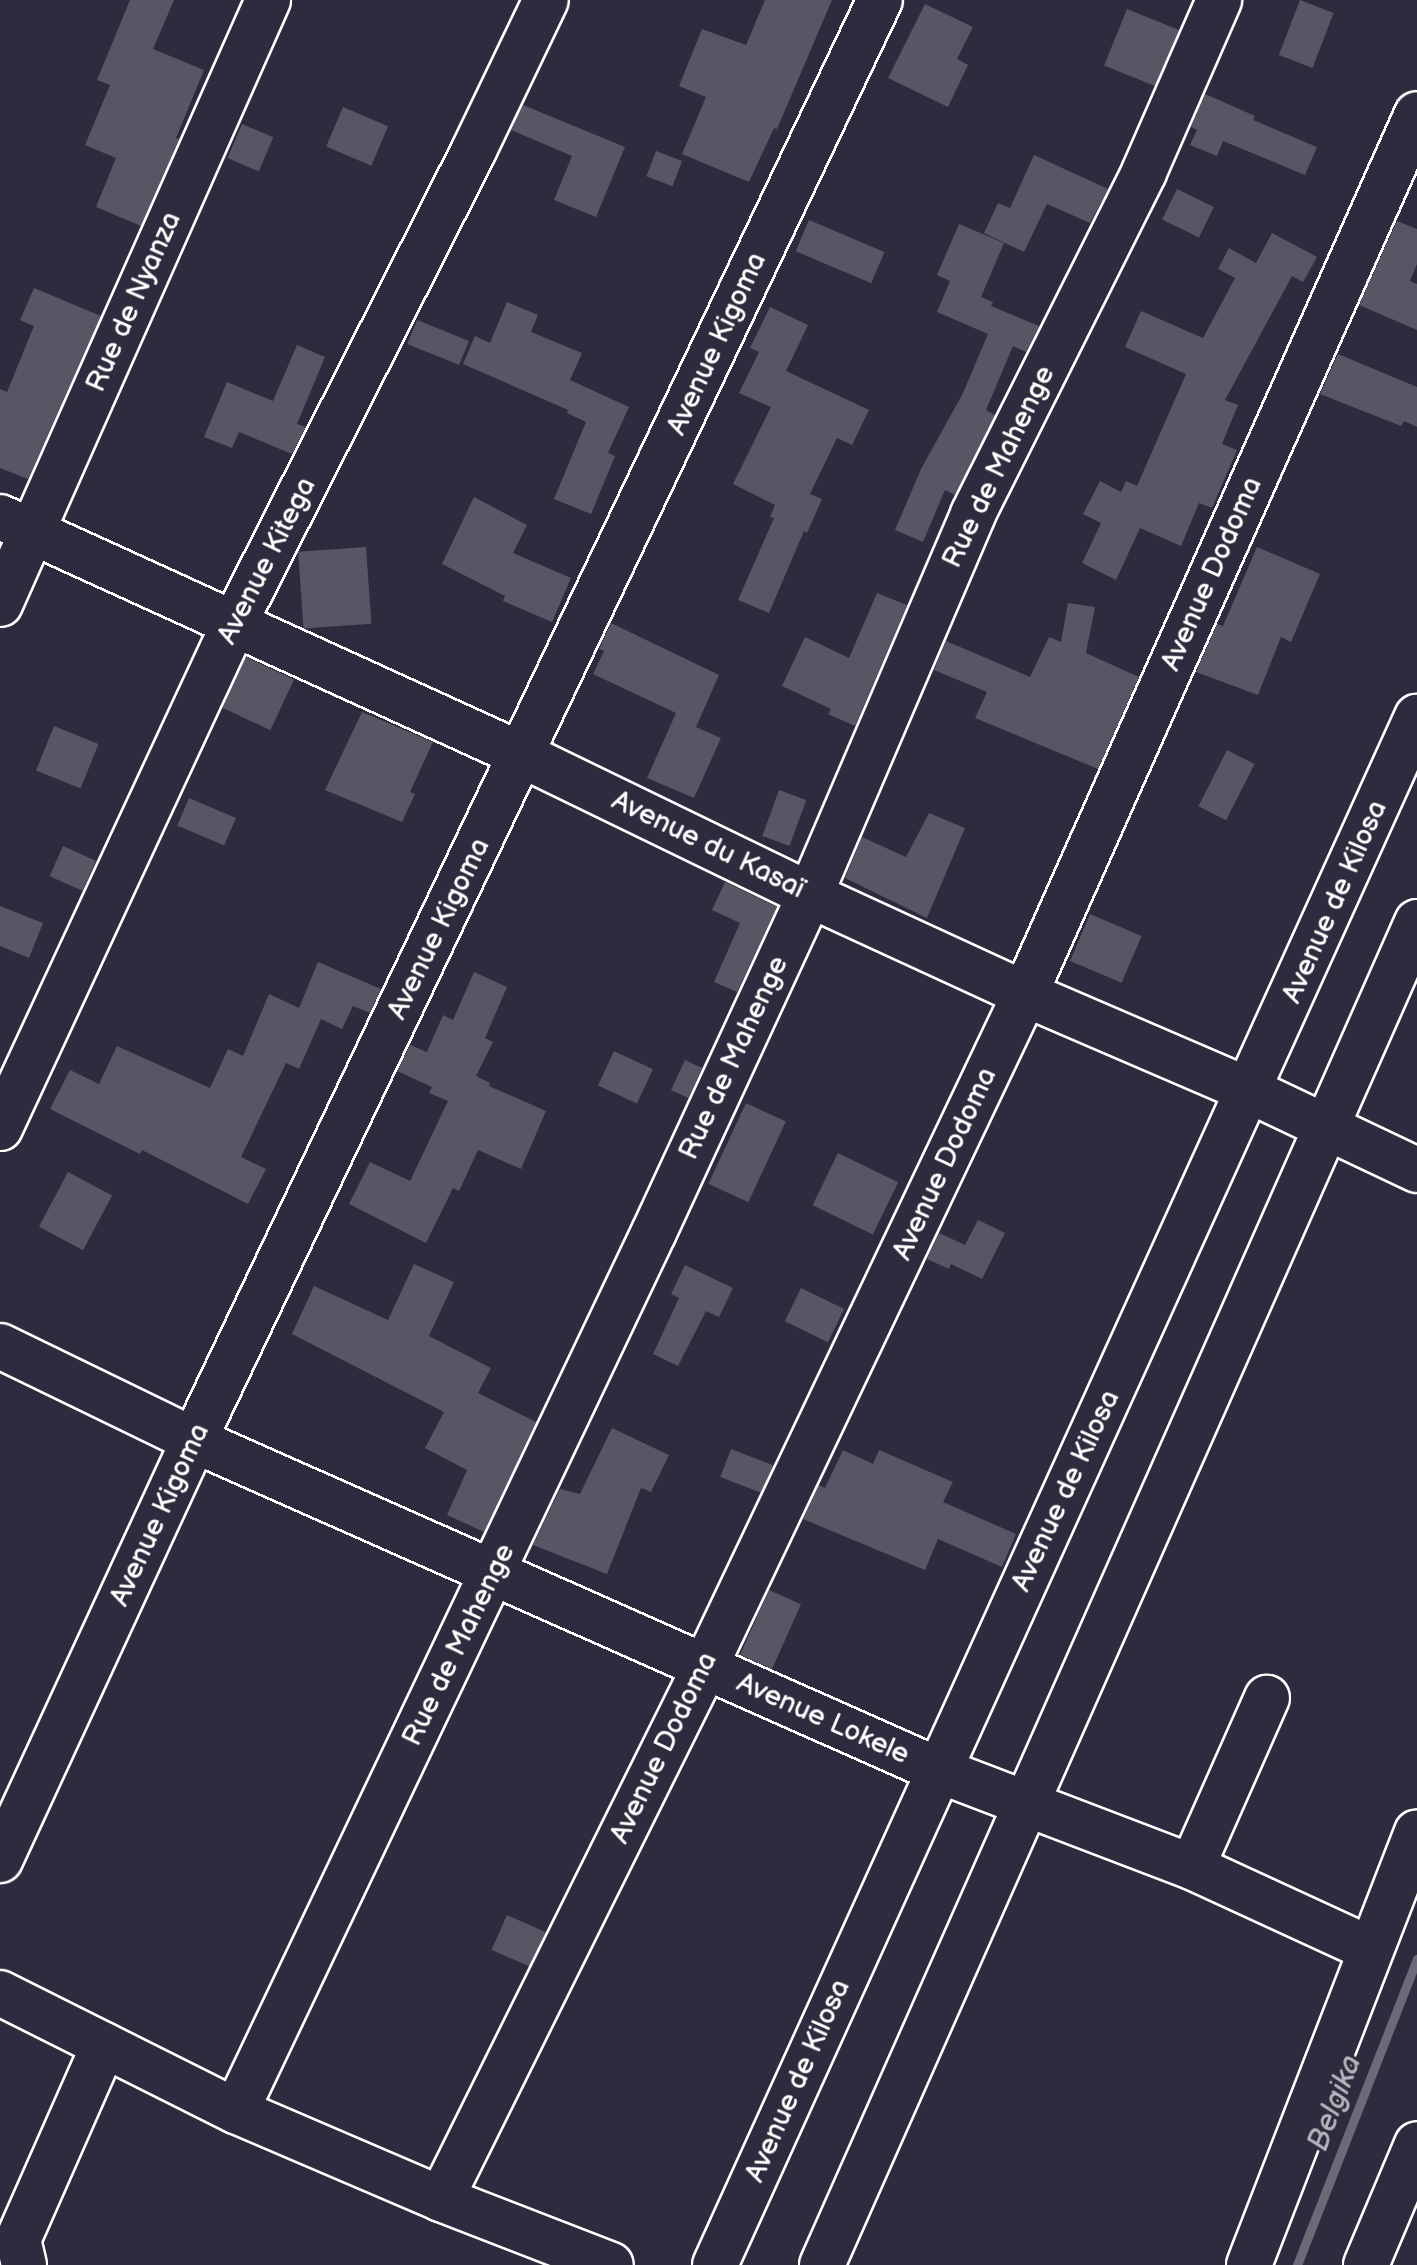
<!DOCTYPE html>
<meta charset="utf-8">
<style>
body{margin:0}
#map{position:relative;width:1417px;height:2265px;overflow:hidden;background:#2f2a3d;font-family:"Balsamiq Sans",sans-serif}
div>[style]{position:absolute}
.stream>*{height:9px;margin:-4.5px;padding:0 4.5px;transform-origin:4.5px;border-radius:4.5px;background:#6d6a77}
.building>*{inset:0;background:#595564;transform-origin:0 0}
.roads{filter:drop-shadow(2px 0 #fff) drop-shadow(-2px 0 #fff) drop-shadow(0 2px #fff) drop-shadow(0 -2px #fff)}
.minor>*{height:44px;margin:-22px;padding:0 22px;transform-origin:22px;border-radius:22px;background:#2f2a3d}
span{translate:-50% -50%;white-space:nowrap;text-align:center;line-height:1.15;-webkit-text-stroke:6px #2f2a3d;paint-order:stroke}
.street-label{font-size:28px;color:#fff}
.water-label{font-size:30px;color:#b6b4bb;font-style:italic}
</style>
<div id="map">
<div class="stream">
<i style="left:1297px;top:2265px;width:329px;rotate:-68.6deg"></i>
</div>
<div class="building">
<i style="clip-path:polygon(130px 0,174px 0,153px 49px,204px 70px,176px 138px,179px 139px,141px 226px,96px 207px,116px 158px,85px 145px,110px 85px,97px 80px)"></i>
<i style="clip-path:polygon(765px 0,832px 0,777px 129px,774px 128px,749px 182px,682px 154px,706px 97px,679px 86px,702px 29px,746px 45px)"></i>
<i style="left:1300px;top:0;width:36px;height:59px;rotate:21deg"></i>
<i style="clip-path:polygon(925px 4px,973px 27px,957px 59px,968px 65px,948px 107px,888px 78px)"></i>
<i style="left:1127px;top:9px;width:56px;height:61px;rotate:22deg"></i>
<i style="clip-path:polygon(1205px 94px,1255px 116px,1253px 120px,1317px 147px,1305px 175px,1223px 141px,1217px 156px,1190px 145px,1197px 130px,1191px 127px)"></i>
<i style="clip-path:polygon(523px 105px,625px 147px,596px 217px,554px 200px,572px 156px,511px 130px)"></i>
<i style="left:343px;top:107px;width:49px;height:43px;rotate:23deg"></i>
<i style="left:242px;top:124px;width:34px;height:37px;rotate:23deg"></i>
<i style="left:656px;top:151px;width:28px;height:27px;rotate:21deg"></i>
<i style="clip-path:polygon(1034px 155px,1108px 189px,1090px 223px,1047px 204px,1024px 252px,984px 233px,998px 203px,1010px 208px)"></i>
<i style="left:1177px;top:189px;width:41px;height:34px;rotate:26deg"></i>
<i style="left:809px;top:220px;width:82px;height:34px;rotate:23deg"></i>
<i style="clip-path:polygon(1397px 221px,1417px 229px,1417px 264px,1410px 281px,1417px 284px,1417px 330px,1359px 305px)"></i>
<i style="clip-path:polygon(959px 224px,1004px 243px,981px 297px,993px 302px,991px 306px,1039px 326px,1026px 352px,1013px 346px,986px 410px,995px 415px,955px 495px,945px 490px,923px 542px,895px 530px,921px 469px,963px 393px,988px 334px,937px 312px,950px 281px,937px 275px)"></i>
<i style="clip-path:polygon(1272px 233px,1317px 257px,1303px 282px,1292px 276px,1225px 400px,1238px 405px,1222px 444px,1237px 450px,1212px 508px,1199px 503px,1181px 546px,1140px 528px,1116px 580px,1082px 563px,1101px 523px,1083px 514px,1100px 481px,1121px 492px,1126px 481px,1137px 486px,1186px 374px,1125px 347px,1141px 311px,1203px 338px,1235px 278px,1218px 269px,1229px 248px,1256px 263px)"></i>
<i style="clip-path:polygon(34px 288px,101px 316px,28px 479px,0 468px,0 389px,7px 392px,34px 326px,20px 320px)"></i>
<i style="clip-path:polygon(507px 302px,538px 315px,531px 332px,582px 353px,570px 380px,629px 407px,608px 453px,615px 456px,591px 514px,554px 499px,586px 422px,567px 413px,568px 410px,463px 364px,475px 336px,490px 343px)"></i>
<i style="clip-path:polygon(770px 307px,808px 325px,786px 371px,869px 410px,852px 445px,837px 438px,810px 494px,822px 499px,807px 533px,804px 531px,769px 613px,738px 600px,774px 518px,770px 517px,775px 505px,733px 484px,771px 407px,739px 393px,759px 352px,750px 348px)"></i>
<i style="left:417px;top:320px;width:56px;height:26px;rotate:22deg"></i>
<i style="clip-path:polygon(297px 345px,325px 357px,297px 424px,306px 427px,292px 454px,239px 432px,232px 448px,204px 437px,227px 382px,273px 401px)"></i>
<i style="clip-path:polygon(1338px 354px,1417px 387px,1417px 427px,1404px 421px,1401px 426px,1320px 394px)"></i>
<i style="clip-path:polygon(474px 497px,527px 525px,513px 553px,571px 578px,552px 622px,503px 601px,505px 596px,442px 564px)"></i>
<i style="left:366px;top:547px;width:77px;height:68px;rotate:86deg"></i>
<i style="clip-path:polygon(1257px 547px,1320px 574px,1291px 642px,1281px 637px,1258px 695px,1196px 672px,1217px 624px,1223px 626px)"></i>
<i style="clip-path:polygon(877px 593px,907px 605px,855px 726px,828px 714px,831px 709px,782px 686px,805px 637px,849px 658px)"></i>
<i style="clip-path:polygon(1068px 603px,1095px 607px,1086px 653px,1139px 677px,1098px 769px,975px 718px,987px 692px,934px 670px,946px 641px,1030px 677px,1049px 637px,1061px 642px)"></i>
<i style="clip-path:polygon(611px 623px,719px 675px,696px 727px,721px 738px,694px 798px,647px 778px,676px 713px,593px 674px,604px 651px,599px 649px)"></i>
<i style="left:246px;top:657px;width:53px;height:56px;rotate:25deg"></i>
<i style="clip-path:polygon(362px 712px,433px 742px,410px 792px,415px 794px,402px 822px,325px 790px)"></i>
<i style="left:54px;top:726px;width:48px;height:48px;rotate:22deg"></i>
<i style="left:1227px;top:750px;width:31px;height:63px;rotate:27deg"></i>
<i style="left:779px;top:790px;width:29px;height:49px;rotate:20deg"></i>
<i style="left:189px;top:798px;width:51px;height:30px;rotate:23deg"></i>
<i style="clip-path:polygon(929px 813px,965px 828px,927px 918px,845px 878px,862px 837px,906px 857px)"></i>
<i style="left:63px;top:846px;width:36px;height:33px;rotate:24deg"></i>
<i style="clip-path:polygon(725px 882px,777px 907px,737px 992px,714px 982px,740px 923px,712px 910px)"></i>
<i style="clip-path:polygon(0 906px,43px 923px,29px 958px,0 946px)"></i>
<i style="left:1090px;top:914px;width:56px;height:51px;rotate:23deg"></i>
<i style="clip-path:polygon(318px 962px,381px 989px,370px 1013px,353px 1006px,342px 1029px,321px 1019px,299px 1069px,286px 1063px,241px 1157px,266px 1169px,248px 1204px,142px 1150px,140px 1154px,50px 1109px,70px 1070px,99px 1084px,117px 1046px,210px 1088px,228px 1049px,243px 1056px,269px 994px,299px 1008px)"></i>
<i style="clip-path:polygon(474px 972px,507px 987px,485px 1038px,493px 1042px,476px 1076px,490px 1083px,489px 1086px,546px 1111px,521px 1169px,478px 1150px,459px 1191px,453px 1188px,426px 1243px,349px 1204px,370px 1162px,410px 1181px,448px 1101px,429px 1093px,432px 1087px,397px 1071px,410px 1045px,427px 1052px,443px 1015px,453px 1020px)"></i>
<i style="left:614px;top:1051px;width:43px;height:38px;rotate:25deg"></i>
<i style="left:685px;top:1060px;width:19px;height:33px;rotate:25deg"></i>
<i style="left:746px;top:1103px;width:44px;height:89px;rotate:25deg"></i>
<i style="left:838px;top:1153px;width:67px;height:58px;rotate:26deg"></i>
<i style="left:68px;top:1172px;width:50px;height:62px;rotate:28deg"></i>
<i style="clip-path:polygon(978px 1220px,1005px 1233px,982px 1279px,951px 1264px,949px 1269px,927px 1259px,939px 1233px,965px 1245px)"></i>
<i style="clip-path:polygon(414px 1264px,454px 1282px,429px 1336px,491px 1368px,478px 1393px,536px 1422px,484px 1532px,447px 1515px,467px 1470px,425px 1448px,444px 1412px,292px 1334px,314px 1286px,388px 1320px)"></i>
<i style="clip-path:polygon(685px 1265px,733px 1288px,719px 1317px,706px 1311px,678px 1366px,653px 1354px,679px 1298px,671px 1294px)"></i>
<i style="left:801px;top:1288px;width:48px;height:37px;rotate:26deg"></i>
<i style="clip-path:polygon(612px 1428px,669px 1455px,651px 1492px,641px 1488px,607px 1574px,533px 1545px,560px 1489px,580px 1494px)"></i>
<i style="left:731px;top:1449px;width:45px;height:30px;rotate:21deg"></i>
<i style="clip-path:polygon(843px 1450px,873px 1464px,879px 1450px,953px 1482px,943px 1502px,1016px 1534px,1002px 1567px,938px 1539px,925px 1570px,803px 1519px,819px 1485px,825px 1488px)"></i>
<i style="left:769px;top:1590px;width:35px;height:71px;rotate:24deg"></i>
<i style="left:507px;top:1915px;width:42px;height:38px;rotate:24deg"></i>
</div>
<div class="roads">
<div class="minor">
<i style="left:0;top:517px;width:574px;rotate:24.51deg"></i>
<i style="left:522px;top:755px;width:320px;rotate:25.9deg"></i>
<i style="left:810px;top:895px;width:237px;rotate:24.7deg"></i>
<i style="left:1025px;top:994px;width:255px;rotate:23.3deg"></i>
<i style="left:1259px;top:1095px;width:175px;rotate:25.4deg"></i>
<i style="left:0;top:604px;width:661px;rotate:-66.07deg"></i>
<i style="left:0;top:1128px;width:558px;rotate:-65.09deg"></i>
<i style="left:235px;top:622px;width:529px;rotate:-63.14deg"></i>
<i style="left:474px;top:150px;width:166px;rotate:-64.4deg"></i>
<i style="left:0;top:1346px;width:216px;rotate:25.9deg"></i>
<i style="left:194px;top:1440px;width:814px;rotate:23.92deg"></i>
<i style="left:938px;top:1770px;width:272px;rotate:20.9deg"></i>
<i style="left:1192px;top:1867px;width:196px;rotate:24.7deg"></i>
<i style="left:0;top:1860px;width:463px;rotate:-65.2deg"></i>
<i style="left:194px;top:1440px;width:1595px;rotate:-64.53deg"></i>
<i style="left:1192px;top:1867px;width:185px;rotate:-66.1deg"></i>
<i style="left:0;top:1993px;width:264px;rotate:26.6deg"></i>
<i style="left:236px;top:2111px;width:223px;rotate:23.2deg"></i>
<i style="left:441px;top:2199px;width:182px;rotate:21.2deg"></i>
<i style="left:236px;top:2111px;width:973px;rotate:-64.57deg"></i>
<i style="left:654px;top:1232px;width:371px;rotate:-65.2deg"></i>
<i style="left:810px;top:895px;width:414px;rotate:-66.8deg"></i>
<i style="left:973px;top:514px;width:382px;rotate:-63.4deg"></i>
<i style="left:1144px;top:172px;width:188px;rotate:-66.4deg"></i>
<i style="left:441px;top:2199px;width:594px;rotate:-63.61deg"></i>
<i style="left:705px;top:1667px;width:745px;rotate:-64.57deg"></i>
<i style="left:1025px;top:994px;width:963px;rotate:-65.99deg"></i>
<i style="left:24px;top:2265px;width:26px;rotate:-103deg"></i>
<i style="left:18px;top:2240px;width:213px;rotate:-66.2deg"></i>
<i style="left:715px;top:2265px;width:1700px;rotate:-65.61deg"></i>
<i style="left:822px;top:2265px;width:1469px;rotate:-66.1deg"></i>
<i style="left:1249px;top:2265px;width:464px;rotate:-68.8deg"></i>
<i style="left:1366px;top:2265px;width:131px;rotate:-67.1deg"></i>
</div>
</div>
<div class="street-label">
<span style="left:134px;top:302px;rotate:-66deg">Rue de Nyanza</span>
<span style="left:717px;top:344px;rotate:-65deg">Avenue Kigoma</span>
<span style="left:999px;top:467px;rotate:-64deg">Rue de Mahenge</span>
<span style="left:267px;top:561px;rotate:-63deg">Avenue Kitega</span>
<span style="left:1212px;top:574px;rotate:-66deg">Avenue Dodoma</span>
<span style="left:708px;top:845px;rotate:26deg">Avenue du Kasaï</span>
<span style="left:1335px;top:902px;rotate:-66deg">Avenue de Kilosa</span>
<span style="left:439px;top:929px;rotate:-64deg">Avenue Kigoma</span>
<span style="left:734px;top:1058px;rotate:-65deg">Rue de Mahenge</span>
<span style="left:945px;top:1164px;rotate:-65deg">Avenue Dodoma</span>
<span style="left:1066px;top:1491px;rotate:-65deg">Avenue de Kilosa</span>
<span style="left:160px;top:1515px;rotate:-65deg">Avenue Kigoma</span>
<span style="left:459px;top:1645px;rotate:-64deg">Rue de Mahenge</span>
<span style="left:823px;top:1719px;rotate:24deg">Avenue Lokele</span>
<span style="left:664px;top:1748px;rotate:-64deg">Avenue Dodoma</span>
<span style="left:798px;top:2081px;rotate:-66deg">Avenue de Kilosa</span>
</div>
<div class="water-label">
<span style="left:1335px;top:2103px;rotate:-69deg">Belgika</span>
</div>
</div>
